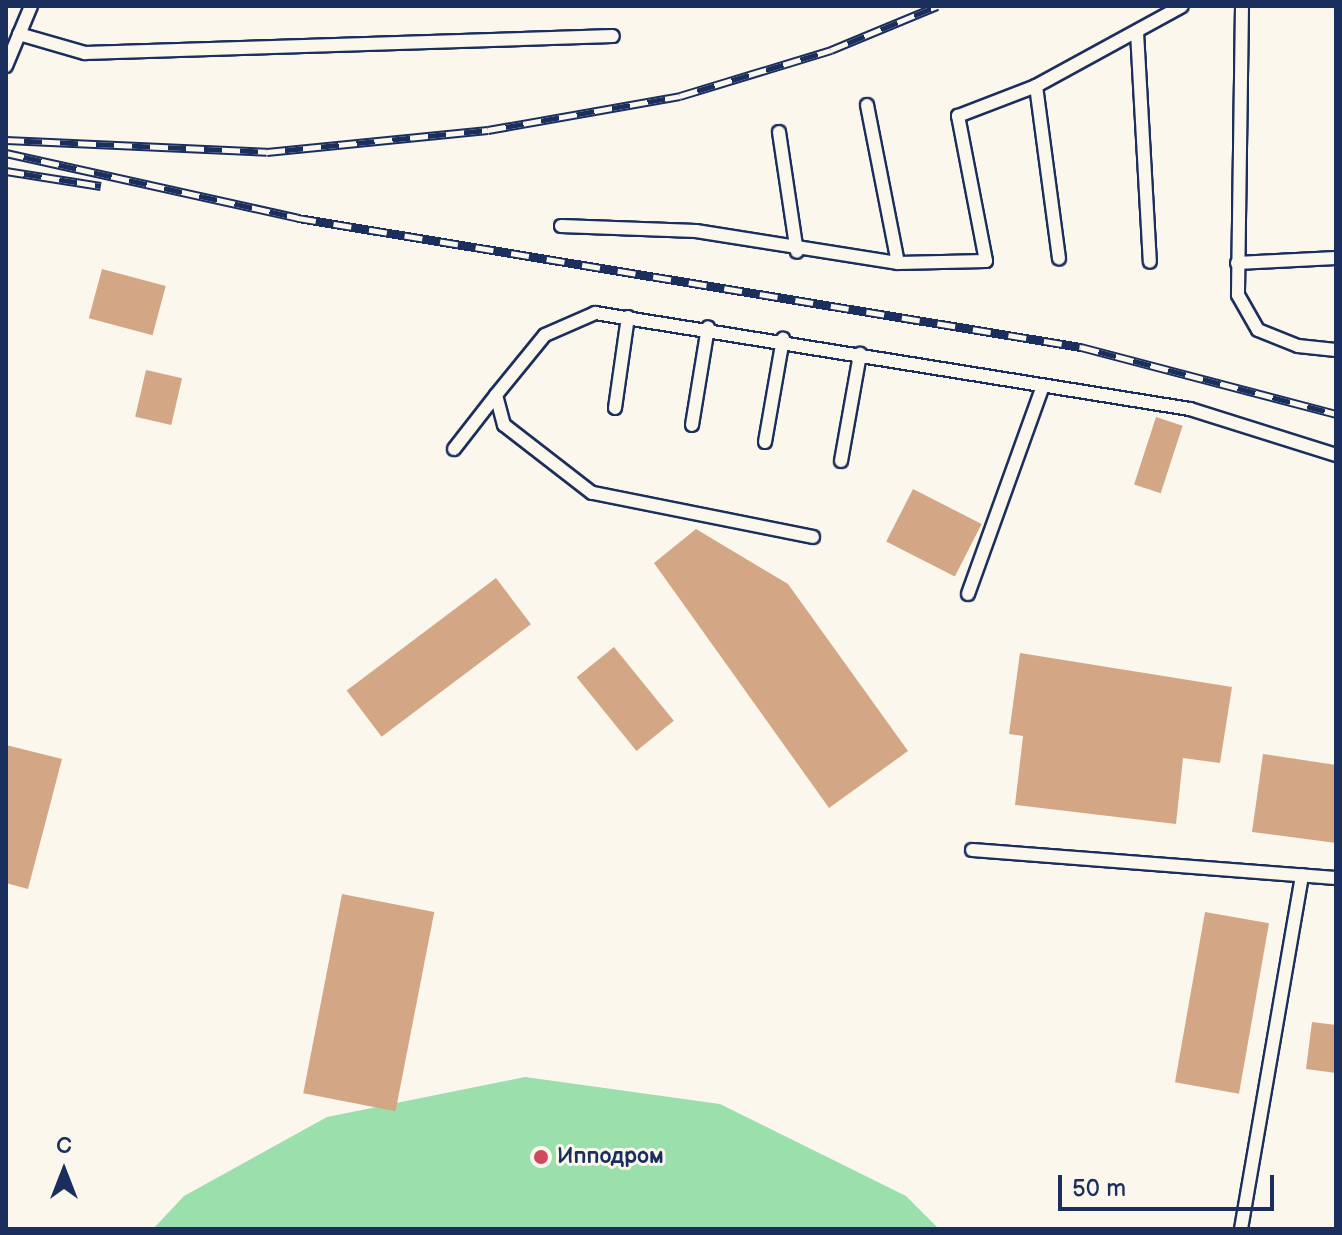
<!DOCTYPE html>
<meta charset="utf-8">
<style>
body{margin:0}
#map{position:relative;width:1342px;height:1235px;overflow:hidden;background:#fbf7ec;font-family:"Balsamiq Sans",sans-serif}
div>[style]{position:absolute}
.green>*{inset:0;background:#9adfac}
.building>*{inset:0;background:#d3a785;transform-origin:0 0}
.roads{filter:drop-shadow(2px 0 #1b2f5e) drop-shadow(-2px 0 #1b2f5e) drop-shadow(0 2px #1b2f5e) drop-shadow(0 -2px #1b2f5e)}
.lane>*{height:12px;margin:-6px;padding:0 6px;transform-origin:6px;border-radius:6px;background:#fbf7ec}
.rail>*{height:9px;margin-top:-4.5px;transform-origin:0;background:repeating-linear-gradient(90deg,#fbf7ec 0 18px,#1b2f5e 0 36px);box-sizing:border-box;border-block:2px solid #1b2f5e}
.dots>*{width:22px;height:22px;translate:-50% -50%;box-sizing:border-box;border:4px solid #fbf7ec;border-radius:50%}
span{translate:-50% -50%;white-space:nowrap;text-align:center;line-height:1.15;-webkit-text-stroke:6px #fbf7ec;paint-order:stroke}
.poi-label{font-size:22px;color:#1b2f5e;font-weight:700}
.left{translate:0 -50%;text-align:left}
.frame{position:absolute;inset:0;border:8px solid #1b2f5e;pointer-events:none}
.north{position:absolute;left:24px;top:1131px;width:80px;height:80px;-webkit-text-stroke:6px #fbf7ec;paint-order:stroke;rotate:0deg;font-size:22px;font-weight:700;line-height:32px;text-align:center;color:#1b2f5e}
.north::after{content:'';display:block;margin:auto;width:28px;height:36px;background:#1b2f5e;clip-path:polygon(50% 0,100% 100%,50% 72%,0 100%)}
.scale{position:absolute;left:1058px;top:1175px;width:216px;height:36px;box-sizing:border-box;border:4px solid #1b2f5e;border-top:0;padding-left:10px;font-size:24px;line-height:28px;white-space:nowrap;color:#1b2f5e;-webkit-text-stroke:6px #fbf7ec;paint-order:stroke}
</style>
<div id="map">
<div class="green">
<i style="clip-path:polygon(525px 1077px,720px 1104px,906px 1196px,939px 1229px,153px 1229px,184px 1196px,327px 1117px)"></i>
</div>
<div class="building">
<i style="left:102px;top:269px;width:66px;height:51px;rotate:15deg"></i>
<i style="left:146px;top:370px;width:37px;height:48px;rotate:13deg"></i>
<i style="left:1156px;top:417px;width:28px;height:71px;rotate:18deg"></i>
<i style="left:913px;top:489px;width:77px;height:59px;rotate:27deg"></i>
<i style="clip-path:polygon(696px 529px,788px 584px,908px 751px,829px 808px,654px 563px)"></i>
<i style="left:496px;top:578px;width:58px;height:187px;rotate:53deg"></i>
<i style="left:614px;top:647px;width:95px;height:48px;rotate:51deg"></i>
<i style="clip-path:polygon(1020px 653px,1232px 687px,1220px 763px,1183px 758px,1176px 824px,1015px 805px,1023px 736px,1009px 734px)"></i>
<i style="clip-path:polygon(6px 745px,62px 759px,28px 889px,6px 883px)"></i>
<i style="clip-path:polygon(1263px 754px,1336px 765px,1336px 843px,1252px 832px)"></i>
<i style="left:342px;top:894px;width:94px;height:203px;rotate:11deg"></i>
<i style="left:1205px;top:912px;width:65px;height:173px;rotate:10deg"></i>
<i style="clip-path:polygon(1312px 1022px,1336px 1025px,1336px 1073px,1306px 1069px)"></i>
</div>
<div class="roads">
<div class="lane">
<i style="left:1242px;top:6px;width:289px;rotate:90.8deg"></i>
<i style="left:1238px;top:295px;width:40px;rotate:60.3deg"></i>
<i style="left:1258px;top:330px;width:43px;rotate:21.8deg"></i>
<i style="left:1298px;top:346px;width:38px;rotate:6deg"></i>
<i style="left:1137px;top:32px;width:230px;rotate:86.8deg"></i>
<i style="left:19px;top:34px;width:69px;rotate:16.1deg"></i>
<i style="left:85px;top:53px;width:528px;rotate:-1.84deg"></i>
<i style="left:6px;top:66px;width:65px;rotate:-67.4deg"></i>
<i style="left:1036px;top:86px;width:174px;rotate:82.4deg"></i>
<i style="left:867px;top:105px;width:161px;rotate:78.9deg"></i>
<i style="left:779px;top:132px;width:121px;rotate:81.5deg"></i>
<i style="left:561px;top:226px;width:135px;rotate:2.1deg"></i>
<i style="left:696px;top:231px;width:205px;rotate:9deg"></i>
<i style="left:898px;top:263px;width:88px;rotate:-1.3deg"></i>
<i style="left:986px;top:261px;width:148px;rotate:-100.9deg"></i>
<i style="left:958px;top:116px;width:84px;rotate:-21deg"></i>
<i style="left:1036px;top:86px;width:166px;rotate:-28.7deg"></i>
<i style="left:1237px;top:263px;width:99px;rotate:-2.9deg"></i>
<i style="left:615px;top:408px;width:92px;rotate:-81.9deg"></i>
<i style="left:692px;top:425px;width:99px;rotate:-80.7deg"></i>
<i style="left:765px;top:442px;width:105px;rotate:-80.1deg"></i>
<i style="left:454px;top:449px;width:68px;rotate:-52.1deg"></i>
<i style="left:841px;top:461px;width:109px;rotate:-79.9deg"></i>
<i style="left:813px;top:537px;width:225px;rotate:-168.7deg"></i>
<i style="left:592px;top:493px;width:111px;rotate:-142.3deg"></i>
<i style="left:504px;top:425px;width:31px;rotate:-105deg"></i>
<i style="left:496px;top:395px;width:77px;rotate:-50.8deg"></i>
<i style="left:545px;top:335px;width:55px;rotate:-23.7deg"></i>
<i style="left:595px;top:313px;width:603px;rotate:9.17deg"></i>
<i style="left:1190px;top:409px;width:153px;rotate:17.5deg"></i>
<i style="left:968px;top:594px;width:221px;rotate:-70.2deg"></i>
<i style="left:972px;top:850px;width:365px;rotate:4.4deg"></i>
<i style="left:1241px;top:1229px;width:359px;rotate:-80.2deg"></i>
</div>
</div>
<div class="rail">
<i style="left:6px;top:140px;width:261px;rotate:2.6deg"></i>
<i style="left:267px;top:152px;width:222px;rotate:-5.7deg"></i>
<i style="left:488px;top:130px;width:195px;rotate:-10deg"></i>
<i style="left:680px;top:96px;width:158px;rotate:-16.9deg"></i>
<i style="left:831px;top:50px;width:115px;rotate:-22.5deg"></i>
<i style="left:6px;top:153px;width:299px;rotate:12.5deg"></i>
<i style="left:298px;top:218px;width:794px;rotate:9.36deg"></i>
<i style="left:1081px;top:347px;width:264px;rotate:14.7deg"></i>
<i style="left:6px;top:171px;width:96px;rotate:9deg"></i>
</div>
<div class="dots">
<i style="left:541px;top:1157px;background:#d1495b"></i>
</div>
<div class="poi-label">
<span class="left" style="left:557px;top:1157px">Ипподром</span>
</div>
<div class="frame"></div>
<div class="north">С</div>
<div class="scale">50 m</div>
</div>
